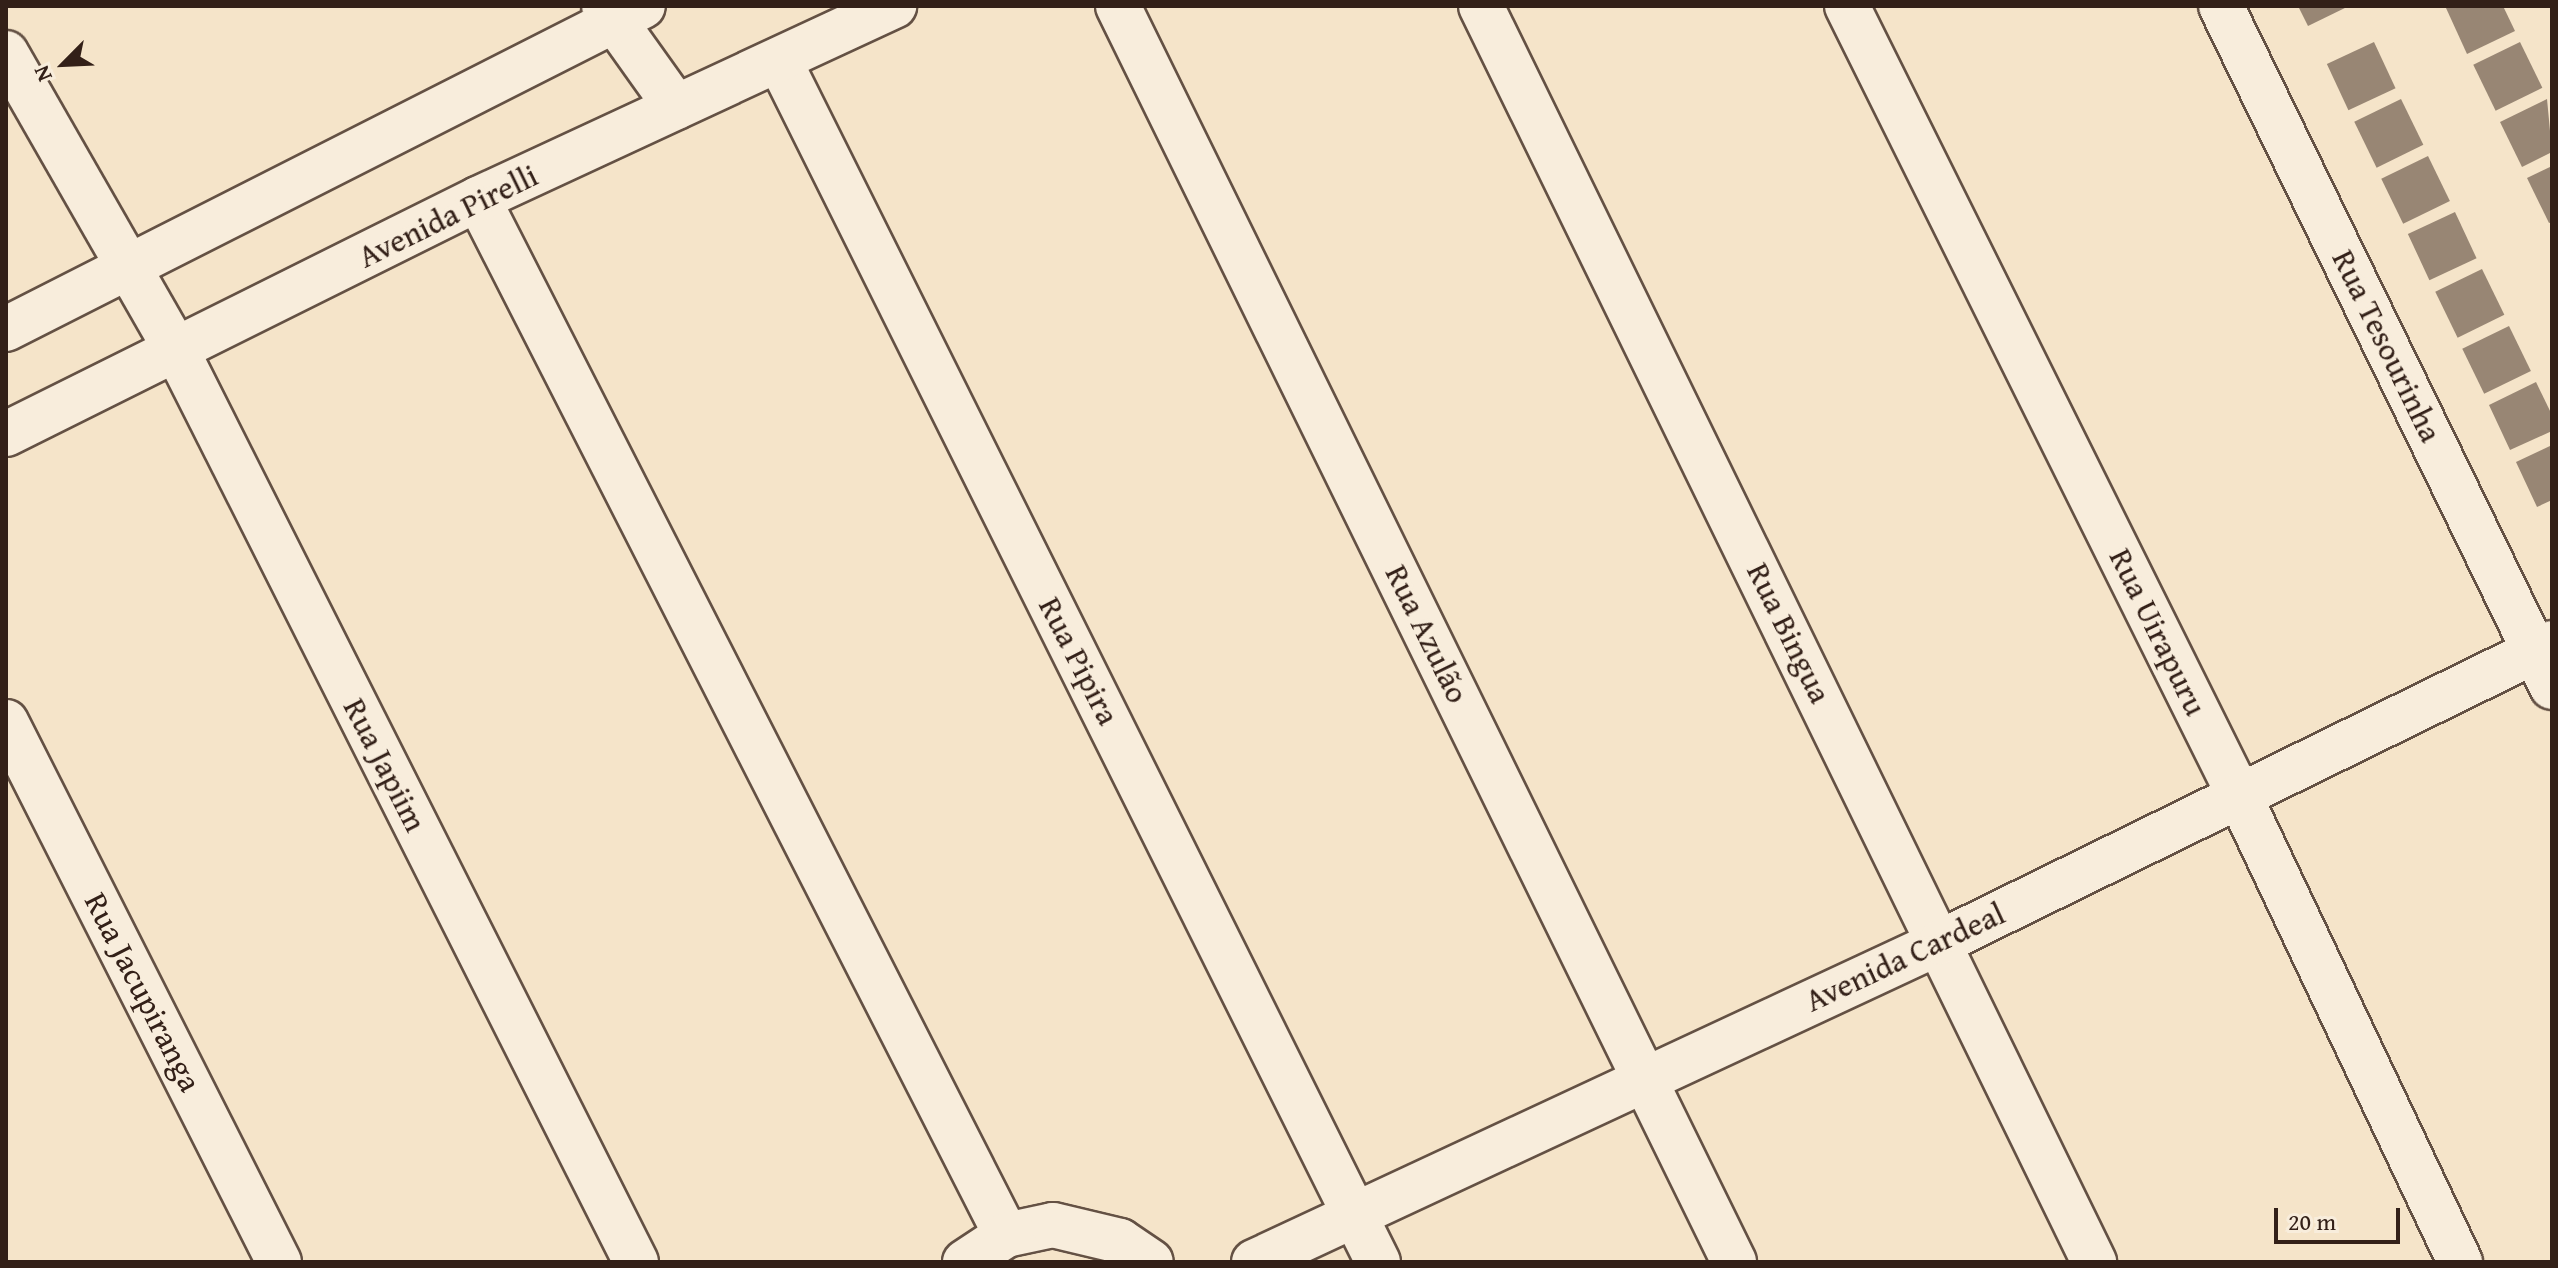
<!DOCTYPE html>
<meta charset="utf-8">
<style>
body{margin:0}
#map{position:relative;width:2558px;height:1268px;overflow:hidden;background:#f5e4c9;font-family:"Gentium Book Plus",serif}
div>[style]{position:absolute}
.building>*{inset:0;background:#988674;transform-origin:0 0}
.roads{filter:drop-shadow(2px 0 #645144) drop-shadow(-2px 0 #645144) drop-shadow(0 2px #645144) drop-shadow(0 -2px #645144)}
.minor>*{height:44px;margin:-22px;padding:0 22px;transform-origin:22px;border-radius:22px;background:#f8eddc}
span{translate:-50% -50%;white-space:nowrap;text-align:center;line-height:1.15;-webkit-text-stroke:7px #f8eddc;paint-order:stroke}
.street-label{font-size:32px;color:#332018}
.frame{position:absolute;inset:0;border:8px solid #332018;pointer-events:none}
.north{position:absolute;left:24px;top:24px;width:80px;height:80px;-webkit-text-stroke:6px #f8eddc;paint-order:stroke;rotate:246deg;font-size:22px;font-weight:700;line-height:32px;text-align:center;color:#332018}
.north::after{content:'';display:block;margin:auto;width:28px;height:36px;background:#332018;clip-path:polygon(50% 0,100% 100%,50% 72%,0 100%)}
.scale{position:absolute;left:2274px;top:1208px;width:126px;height:36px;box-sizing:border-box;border:4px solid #332018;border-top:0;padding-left:10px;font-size:24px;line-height:28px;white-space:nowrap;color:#332018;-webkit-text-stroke:6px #f8eddc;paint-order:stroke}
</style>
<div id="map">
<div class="building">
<i style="clip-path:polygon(2298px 6px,2349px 6px,2308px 26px)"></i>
<i style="clip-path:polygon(2451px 6px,2503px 6px,2515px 31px,2467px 54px,2446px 8px)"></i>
<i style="left:2374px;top:42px;width:51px;height:52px;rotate:65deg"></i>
<i style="left:2520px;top:42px;width:51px;height:52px;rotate:64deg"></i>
<i style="left:2401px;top:99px;width:51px;height:52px;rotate:64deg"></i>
<i style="clip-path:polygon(2547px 99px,2552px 152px,2522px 167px,2500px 122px)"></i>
<i style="left:2428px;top:156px;width:50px;height:52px;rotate:64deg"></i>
<i style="clip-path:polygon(2552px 166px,2552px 222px,2549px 223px,2527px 178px)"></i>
<i style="left:2455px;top:212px;width:51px;height:52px;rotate:65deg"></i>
<i style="left:2482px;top:269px;width:51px;height:52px;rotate:64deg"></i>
<i style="left:2509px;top:326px;width:50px;height:52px;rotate:64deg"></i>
<i style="clip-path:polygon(2536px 382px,2552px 415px,2552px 431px,2510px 450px,2489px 405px)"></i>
<i style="clip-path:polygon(2552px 445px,2552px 500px,2537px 507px,2516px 462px)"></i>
</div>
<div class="roads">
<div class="minor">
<i style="left:604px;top:6px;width:124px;rotate:54.5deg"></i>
<i style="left:1118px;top:6px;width:1399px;rotate:63.87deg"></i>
<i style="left:1481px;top:6px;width:1398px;rotate:63.98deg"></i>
<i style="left:1847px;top:6px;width:881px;rotate:63.58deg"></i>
<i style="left:2239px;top:795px;width:517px;rotate:64.67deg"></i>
<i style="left:2221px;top:6px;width:757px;rotate:64.08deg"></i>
<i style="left:6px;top:53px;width:346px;rotate:60.2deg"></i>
<i style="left:178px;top:353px;width:1018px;rotate:63.26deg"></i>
<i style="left:779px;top:60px;width:1343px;rotate:63.51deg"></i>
<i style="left:478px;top:199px;width:1163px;rotate:62.99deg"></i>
<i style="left:6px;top:329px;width:714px;rotate:-26.89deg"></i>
<i style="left:6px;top:434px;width:527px;rotate:-26.47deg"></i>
<i style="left:478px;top:199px;width:459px;rotate:-24.9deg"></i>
<i style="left:6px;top:722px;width:605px;rotate:63.18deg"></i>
<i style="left:965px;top:1262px;width:49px;rotate:-33.4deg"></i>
<i style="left:1006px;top:1235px;width:48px;rotate:-12deg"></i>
<i style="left:1053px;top:1225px;width:69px;rotate:13.4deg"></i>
<i style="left:1120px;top:1241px;width:37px;rotate:34deg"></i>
<i style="left:1254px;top:1262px;width:758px;rotate:-24.98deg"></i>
<i style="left:1941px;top:942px;width:680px;rotate:-26.08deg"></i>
</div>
</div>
<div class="street-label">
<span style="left:448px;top:216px;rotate:-26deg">Avenida Pirelli</span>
<span style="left:2387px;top:346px;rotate:64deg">Rua Tesourinha</span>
<span style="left:2158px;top:632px;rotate:64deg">Rua Uirapuru</span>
<span style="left:1789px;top:633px;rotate:64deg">Rua Bingua</span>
<span style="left:1427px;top:634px;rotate:64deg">Rua Azulão</span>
<span style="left:1079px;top:661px;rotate:63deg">Rua Pipira</span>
<span style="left:385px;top:765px;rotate:63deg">Rua Japiim</span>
<span style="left:1905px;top:957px;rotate:-25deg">Avenida Cardeal</span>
<span style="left:143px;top:992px;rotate:63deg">Rua Jacupiranga</span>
</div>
<div class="frame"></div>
<div class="north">N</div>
<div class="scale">20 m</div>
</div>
